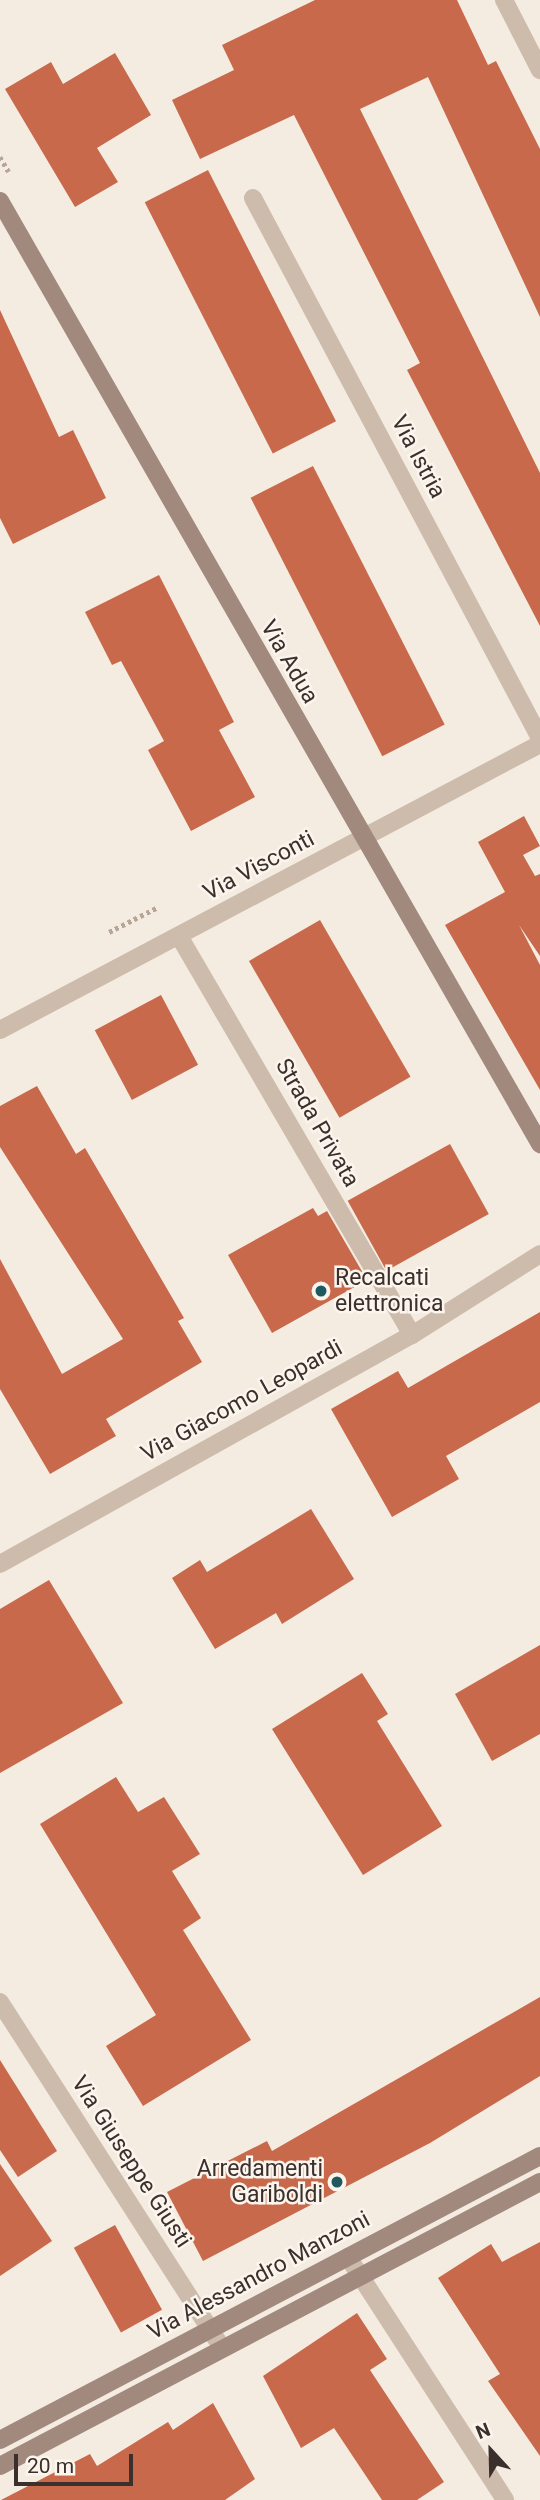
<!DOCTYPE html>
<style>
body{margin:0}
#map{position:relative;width:540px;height:2500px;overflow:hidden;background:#f4ebe1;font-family:Roboto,sans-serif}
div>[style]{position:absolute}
.building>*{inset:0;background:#c8694b;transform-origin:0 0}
.path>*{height:4.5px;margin-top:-2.25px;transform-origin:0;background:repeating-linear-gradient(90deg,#b9a596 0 3.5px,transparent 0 7px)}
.lane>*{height:18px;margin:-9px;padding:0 9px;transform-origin:9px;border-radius:9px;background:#cdbbac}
.street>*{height:18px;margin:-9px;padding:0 9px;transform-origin:9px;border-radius:9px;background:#cdbbac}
.secondary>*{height:18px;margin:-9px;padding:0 9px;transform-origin:9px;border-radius:9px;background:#a18a7d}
.dots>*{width:19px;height:19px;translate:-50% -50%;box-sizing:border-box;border:4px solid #fbf5ee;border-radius:50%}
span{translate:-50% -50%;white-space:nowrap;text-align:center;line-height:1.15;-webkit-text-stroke:5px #fbf5ee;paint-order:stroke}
.street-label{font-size:23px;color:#3b302b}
.poi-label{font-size:23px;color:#3b302b}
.left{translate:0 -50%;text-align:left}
.right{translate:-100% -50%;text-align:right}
.north{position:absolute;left:456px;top:2416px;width:70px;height:70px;-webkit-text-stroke:5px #fbf5ee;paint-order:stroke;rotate:338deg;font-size:19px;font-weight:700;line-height:28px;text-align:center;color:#3b302b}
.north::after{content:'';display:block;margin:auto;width:24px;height:32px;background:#3b302b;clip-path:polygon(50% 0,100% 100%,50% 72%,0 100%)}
.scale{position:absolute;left:14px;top:2454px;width:119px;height:32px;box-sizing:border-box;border:4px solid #3b302b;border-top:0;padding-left:9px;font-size:21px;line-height:24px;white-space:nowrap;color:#3b302b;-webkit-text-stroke:5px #fbf5ee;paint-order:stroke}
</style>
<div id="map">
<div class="building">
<i style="clip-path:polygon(315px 0,457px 0,488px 65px,496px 61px,540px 149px,540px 317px,428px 77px,360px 109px,540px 473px,540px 626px,407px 370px,420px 363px,294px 115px,200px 159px,172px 100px,234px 70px,222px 45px)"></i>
<i style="clip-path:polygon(115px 53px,151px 115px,97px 148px,118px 182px,75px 207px,5px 89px,51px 62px,63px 84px)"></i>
<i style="left:208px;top:170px;width:282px;height:71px;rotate:63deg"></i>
<i style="clip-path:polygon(0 310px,59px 437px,73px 430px,106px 498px,13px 544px,0 518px)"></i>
<i style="left:313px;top:466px;width:290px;height:70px;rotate:63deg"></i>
<i style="clip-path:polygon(159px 575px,234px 722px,219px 730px,255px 797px,191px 831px,148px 750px,164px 741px,121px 661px,112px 665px,85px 612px)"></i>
<i style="clip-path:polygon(524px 816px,540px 846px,523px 855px,535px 876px,540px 874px,540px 956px,519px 925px,540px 965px,540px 1090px,445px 925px,505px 892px,478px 842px)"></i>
<i style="left:320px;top:920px;width:181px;height:82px;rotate:60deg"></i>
<i style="left:161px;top:995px;width:79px;height:75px;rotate:62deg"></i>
<i style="clip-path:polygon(37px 1086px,76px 1154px,85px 1148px,184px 1318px,178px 1321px,202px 1362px,106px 1419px,116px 1436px,50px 1474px,0 1389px,0 1259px,62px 1374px,123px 1339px,0 1147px,0 1106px)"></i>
<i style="left:450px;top:1144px;width:80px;height:117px;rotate:61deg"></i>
<i style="clip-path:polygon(313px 1208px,318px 1216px,327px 1211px,367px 1280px,272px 1333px,228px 1255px)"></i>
<i style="clip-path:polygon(540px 1312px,540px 1402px,446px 1456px,459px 1479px,392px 1517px,331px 1409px,398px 1371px,408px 1388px)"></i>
<i style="clip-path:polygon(311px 1509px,354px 1579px,282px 1624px,276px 1613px,215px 1649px,172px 1578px,200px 1560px,207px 1572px)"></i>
<i style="clip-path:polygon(49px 1580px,123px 1703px,0 1773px,0 1609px)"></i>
<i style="clip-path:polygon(540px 1645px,540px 1734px,492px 1761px,455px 1694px)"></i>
<i style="clip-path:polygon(362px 1673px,388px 1714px,377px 1721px,442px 1826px,363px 1875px,272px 1729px)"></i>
<i style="clip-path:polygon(116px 1777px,138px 1812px,164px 1797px,200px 1854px,172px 1871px,201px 1918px,183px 1930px,251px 2040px,143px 2106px,106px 2046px,156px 2015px,40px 1824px)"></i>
<i style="clip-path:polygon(540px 1997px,540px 2076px,430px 2143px,203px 2261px,167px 2192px,267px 2141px,272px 2151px)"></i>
<i style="clip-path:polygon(0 2060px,57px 2151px,18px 2177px,0 2150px)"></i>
<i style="clip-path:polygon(0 2164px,52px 2241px,0 2276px)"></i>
<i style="left:115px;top:2225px;width:97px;height:47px;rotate:61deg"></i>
<i style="clip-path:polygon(540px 2242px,540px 2456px,488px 2381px,500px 2374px,438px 2278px,491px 2244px,502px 2262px)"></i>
<i style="clip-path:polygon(357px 2313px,387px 2359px,370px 2370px,444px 2482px,417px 2500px,382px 2500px,334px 2428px,301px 2448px,263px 2376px)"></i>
<i style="clip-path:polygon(213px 2403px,255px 2479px,225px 2500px,1px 2500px,90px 2454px,97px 2466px,168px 2422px,173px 2430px)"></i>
</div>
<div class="path">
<i style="left:0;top:157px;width:17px;rotate:59deg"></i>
<i style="left:109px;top:932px;width:55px;rotate:-27deg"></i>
</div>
<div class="lane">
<i style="left:179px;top:936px;width:462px;rotate:59.7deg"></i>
<i style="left:348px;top:2257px;width:289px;rotate:57.1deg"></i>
</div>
<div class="street">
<i style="left:504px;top:0;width:79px;rotate:62.8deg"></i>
<i style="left:253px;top:198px;width:612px;rotate:62.01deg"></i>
<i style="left:0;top:1030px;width:611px;rotate:-27.91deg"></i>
<i style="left:0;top:1564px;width:471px;rotate:-29.1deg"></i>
<i style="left:412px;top:1335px;width:151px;rotate:-32.3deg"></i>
<i style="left:0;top:2002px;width:411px;rotate:57.3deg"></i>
</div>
<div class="secondary">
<i style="left:0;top:201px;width:1087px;rotate:60.2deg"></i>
<i style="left:0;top:2440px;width:610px;rotate:-27.74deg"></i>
<i style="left:0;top:2466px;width:610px;rotate:-27.74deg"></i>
</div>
<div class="dots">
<i style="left:321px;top:1291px;background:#1f5a5e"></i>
<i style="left:337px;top:2182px;background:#1f5a5e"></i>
</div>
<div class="street-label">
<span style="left:418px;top:457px;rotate:62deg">Via Istria</span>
<span style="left:289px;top:662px;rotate:60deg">Via Adua</span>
<span style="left:259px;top:866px;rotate:-28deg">Via Visconti</span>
<span style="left:317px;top:1123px;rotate:60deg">Strada Privata</span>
<span style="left:242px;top:1401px;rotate:-29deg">Via Giacomo Leopardi</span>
<span style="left:131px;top:2162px;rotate:57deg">Via Giuseppe Giusti</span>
<span style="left:259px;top:2276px;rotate:-28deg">Via Alessandro Manzoni</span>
</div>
<div class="poi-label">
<span class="left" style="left:335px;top:1291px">Recalcati<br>elettronica</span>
<span class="right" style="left:323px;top:2182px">Arredamenti<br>Gariboldi</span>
</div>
<div class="north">N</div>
<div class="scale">20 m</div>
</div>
